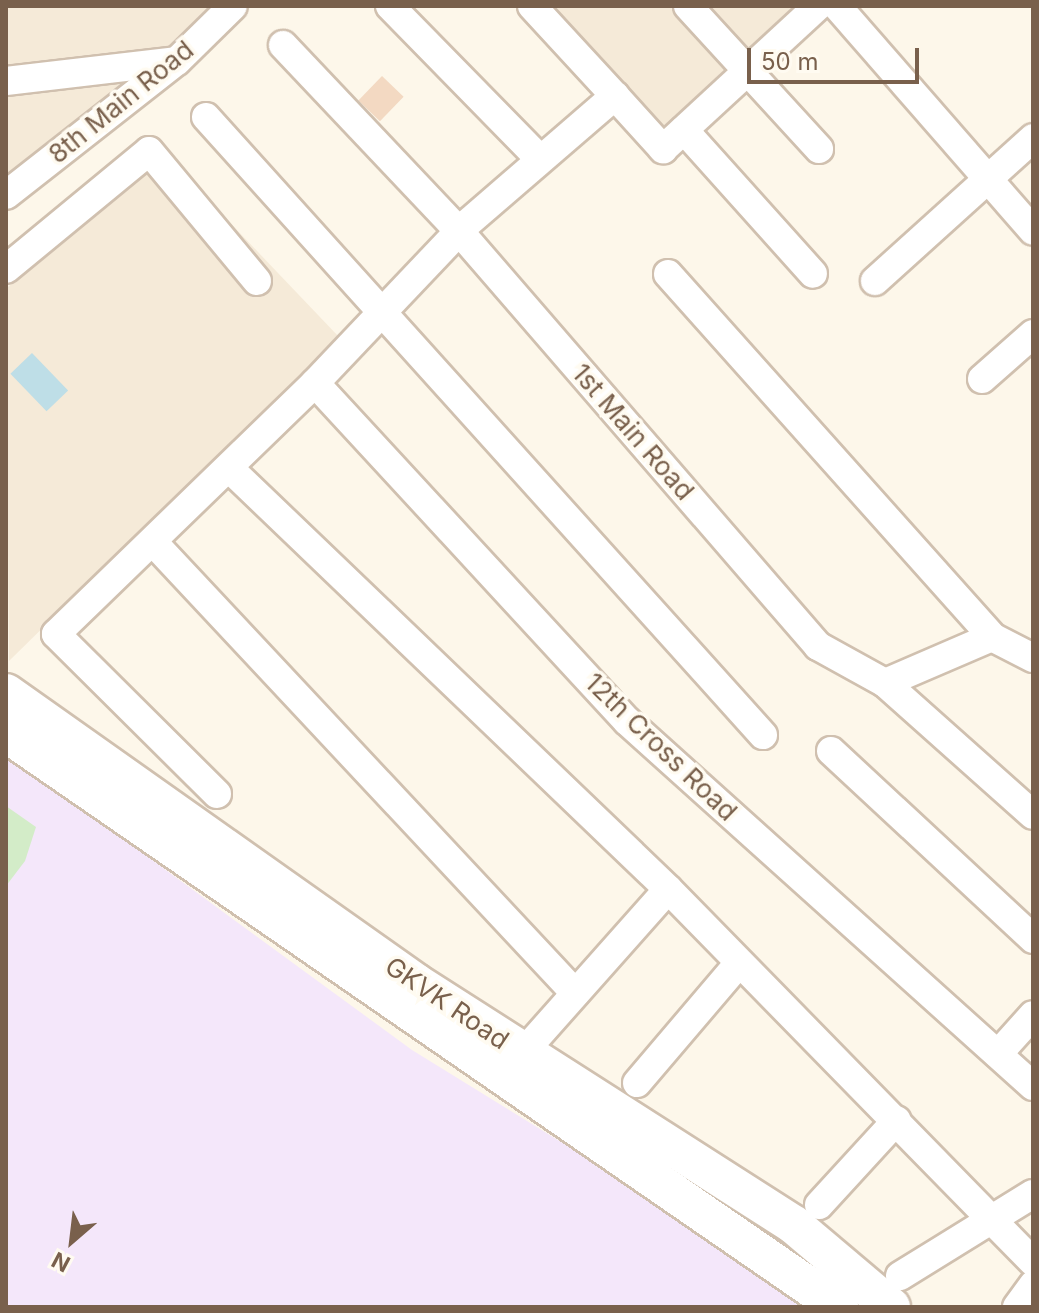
<!DOCTYPE html>
<style>
body{margin:0}
#map{position:relative;width:1039px;height:1313px;overflow:hidden;background:#fdf7ea;font-family:Inter,sans-serif}
div>[style]{position:absolute}
.residential>*{inset:0;background:#f5ead8}
.education>*{inset:0;background:#f4e7fa}
.green>*{inset:0;background:#d3ecc8}
.water>*{inset:0;background:#bedee7;transform-origin:0 0}
.building>*{inset:0;background:#f3d9c2;transform-origin:0 0}
.roads{filter:drop-shadow(2px 0 #d0c0af) drop-shadow(-2px 0 #d0c0af) drop-shadow(0 2px #d0c0af) drop-shadow(0 -2px #d0c0af)}
.street>*{height:28px;margin:-14px;padding:0 14px;transform-origin:14px;border-radius:14px;background:#fff}
.secondary>*{height:38px;margin:-19px;padding:0 19px;transform-origin:19px;border-radius:19px;background:#fff}
span{translate:-50% -50%;white-space:nowrap;text-align:center;line-height:1.15;-webkit-text-stroke:7px #fffbf1;paint-order:stroke}
.street-label{font-size:26px;color:#79604c}
.frame{position:absolute;inset:0;border:8px solid #79604c;pointer-events:none}
.north{position:absolute;left:32px;top:1201px;width:80px;height:80px;-webkit-text-stroke:6px #fffbf1;paint-order:stroke;rotate:208deg;font-size:22px;font-weight:700;line-height:32px;text-align:center;color:#79604c}
.north::after{content:'';display:block;margin:auto;width:28px;height:36px;background:#79604c;clip-path:polygon(50% 0,100% 100%,50% 72%,0 100%)}
.scale{position:absolute;left:747px;top:48px;width:172px;height:36px;box-sizing:border-box;border:4px solid #79604c;border-top:0;padding-left:10px;font-size:24px;line-height:28px;white-space:nowrap;color:#79604c;-webkit-text-stroke:6px #fffbf1;paint-order:stroke}
</style>
<div id="map">
<div class="residential">
<i style="clip-path:polygon(6px 6px,214px 6px,147px 74px,6px 183px)"></i>
<i style="clip-path:polygon(531px 6px,814px 6px,663px 149px)"></i>
<i style="clip-path:polygon(155px 144px,339px 337px,9px 661px,6px 289px)"></i>
</div>
<div class="education">
<i style="clip-path:polygon(6px 753px,412px 1050px,828px 1307px,6px 1307px)"></i>
</div>
<div class="green">
<i style="clip-path:polygon(6px 806px,36px 827px,25px 861px,6px 886px)"></i>
</div>
<div class="water">
<i style="left:32px;top:353px;width:52px;height:30px;rotate:46deg"></i>
</div>
<div class="building">
<i style="left:382px;top:76px;width:30px;height:34px;rotate:44deg"></i>
</div>
<div class="roads">
<div class="street">
<i style="left:390px;top:6px;width:214px;rotate:45.6deg"></i>
<i style="left:532px;top:6px;width:122px;rotate:47.3deg"></i>
<i style="left:688px;top:6px;width:194px;rotate:47.5deg"></i>
<i style="left:837px;top:6px;width:298px;rotate:48.9deg"></i>
<i style="left:283px;top:45px;width:256px;rotate:46.6deg"></i>
<i style="left:459px;top:231px;width:549px;rotate:49.14deg"></i>
<i style="left:818px;top:646px;width:77px;rotate:28.9deg"></i>
<i style="left:885px;top:683px;width:116px;rotate:-23.3deg"></i>
<i style="left:992px;top:637px;width:46px;rotate:27.1deg"></i>
<i style="left:6px;top:81px;width:171px;rotate:-6.7deg"></i>
<i style="left:206px;top:117px;width:832px;rotate:47.97deg"></i>
<i style="left:684px;top:130px;width:193px;rotate:48.1deg"></i>
<i style="left:6px;top:195px;width:217px;rotate:-38.1deg"></i>
<i style="left:177px;top:61px;width:78px;rotate:-44.5deg"></i>
<i style="left:6px;top:269px;width:185px;rotate:-39.5deg"></i>
<i style="left:149px;top:151px;width:169px;rotate:50.3deg"></i>
<i style="left:668px;top:274px;width:487px;rotate:48.2deg"></i>
<i style="left:875px;top:281px;width:213px;rotate:-42.1deg"></i>
<i style="left:982px;top:379px;width:68px;rotate:-41.4deg"></i>
<i style="left:315px;top:383px;width:460px;rotate:47.3deg"></i>
<i style="left:627px;top:721px;width:546px;rotate:41.96deg"></i>
<i style="left:229px;top:468px;width:608px;rotate:43.8deg"></i>
<i style="left:668px;top:889px;width:522px;rotate:45.62deg"></i>
<i style="left:153px;top:542px;width:618px;rotate:46.9deg"></i>
<i style="left:885px;top:683px;width:198px;rotate:41.7deg"></i>
<i style="left:831px;top:751px;width:276px;rotate:42.9deg"></i>
<i style="left:217px;top:794px;width:227px;rotate:-135.2deg"></i>
<i style="left:56px;top:634px;width:361px;rotate:-44.1deg"></i>
<i style="left:315px;top:383px;width:215px;rotate:-46.5deg"></i>
<i style="left:463px;top:227px;width:201px;rotate:-40.8deg"></i>
<i style="left:615px;top:96px;width:72px;rotate:47.8deg"></i>
<i style="left:663px;top:149px;width:211px;rotate:-42.7deg"></i>
<i style="left:998px;top:1054px;width:52px;rotate:-48.1deg"></i>
<i style="left:512px;top:1065px;width:235px;rotate:-48.4deg"></i>
<i style="left:637px;top:1083px;width:157px;rotate:-49.6deg"></i>
<i style="left:819px;top:1205px;width:115px;rotate:-47.5deg"></i>
<i style="left:900px;top:1276px;width:156px;rotate:-31.7deg"></i>
<i style="left:1017px;top:1307px;width:27px;rotate:-54deg"></i>
</div>
<div class="secondary">
<i style="left:6px;top:693px;width:502px;rotate:35.27deg"></i>
<i style="left:416px;top:983px;width:449px;rotate:32.6deg"></i>
<i style="left:794px;top:1225px;width:127px;rotate:40.2deg"></i>
<i style="left:6px;top:733px;width:1012px;rotate:34.57deg"></i>
</div>
</div>
<div class="street-label">
<span style="left:121px;top:102px;rotate:-39deg">8th Main Road</span>
<span style="left:633px;top:432px;rotate:49deg">1st Main Road</span>
<span style="left:661px;top:747px;rotate:44deg">12th Cross Road</span>
<span style="left:447px;top:1003px;rotate:34deg">GKVK Road</span>
</div>
<div class="frame"></div>
<div class="north">N</div>
<div class="scale">50 m</div>
</div>
